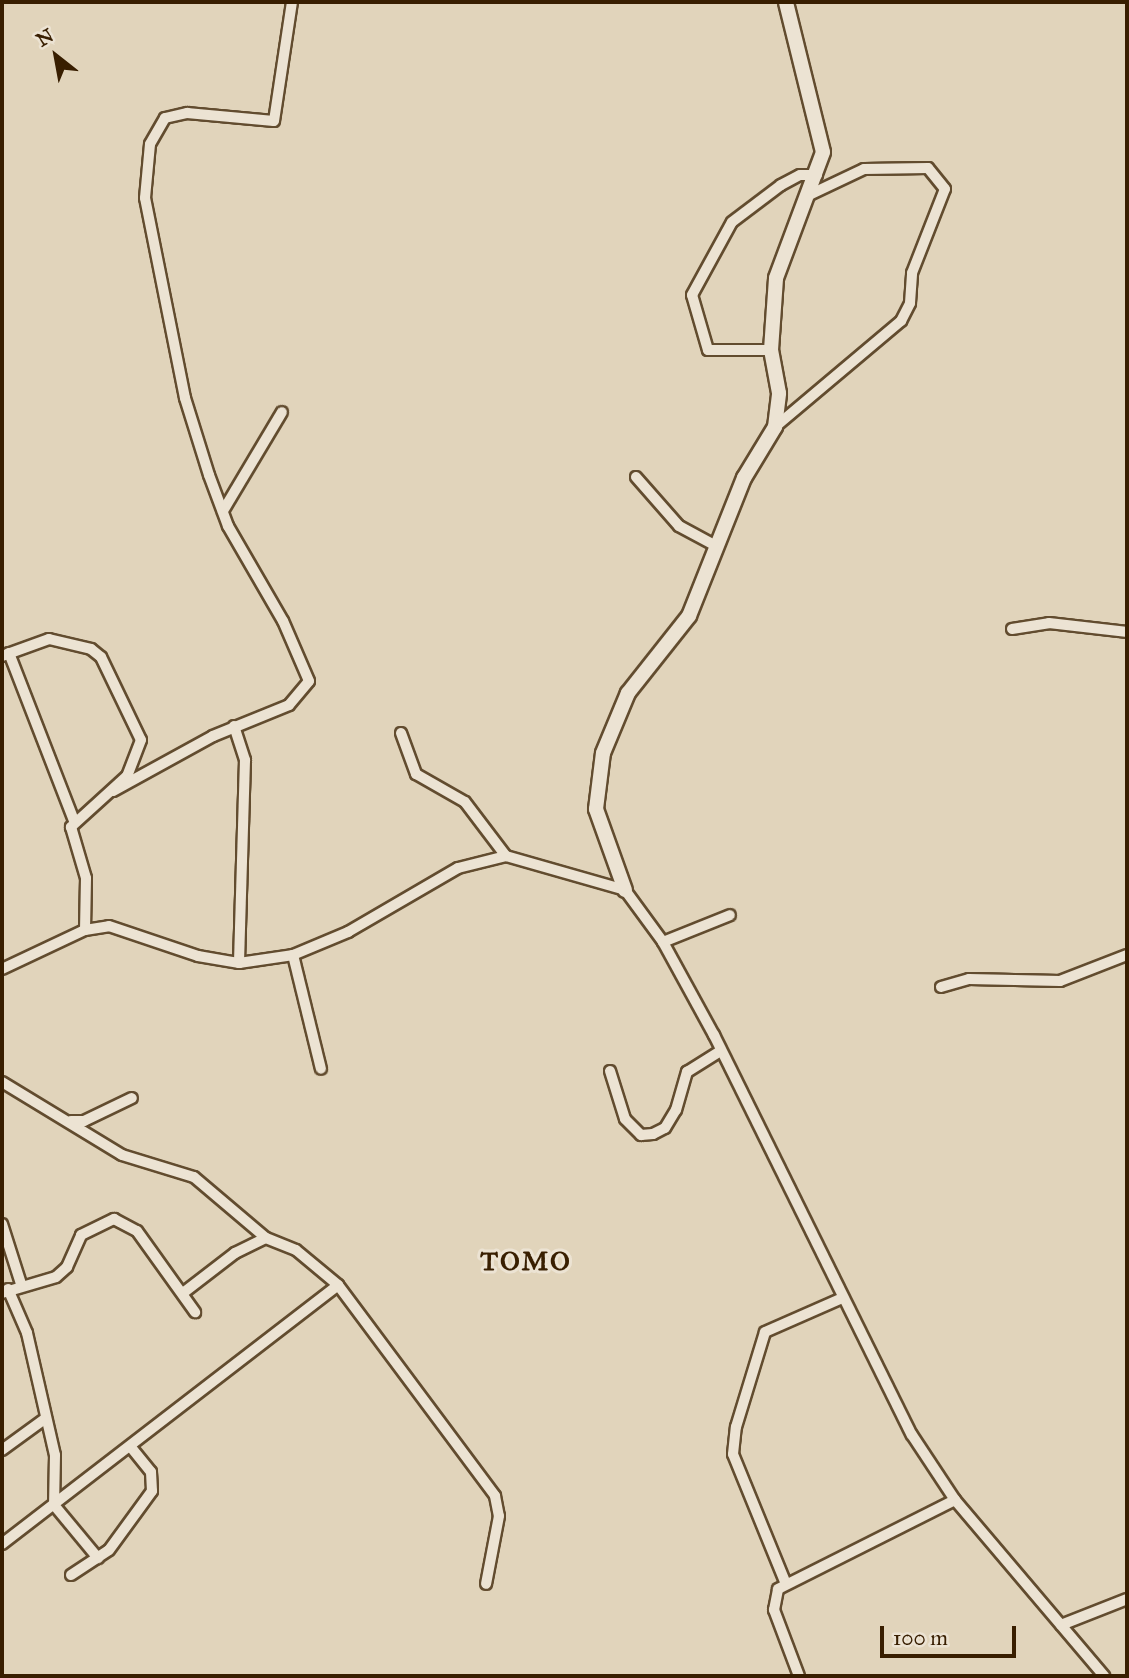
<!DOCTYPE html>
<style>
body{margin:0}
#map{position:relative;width:1129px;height:1678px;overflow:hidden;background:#e1d4bb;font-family:"IM FELL Great Primer",serif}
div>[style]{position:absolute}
.roads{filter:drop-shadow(2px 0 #624c2f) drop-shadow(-2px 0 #624c2f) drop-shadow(0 2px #624c2f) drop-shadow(0 -2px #624c2f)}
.street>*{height:10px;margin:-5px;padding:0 5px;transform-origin:5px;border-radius:5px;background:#ece3d3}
.secondary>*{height:14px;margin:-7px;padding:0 7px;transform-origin:7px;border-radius:7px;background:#ece3d3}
span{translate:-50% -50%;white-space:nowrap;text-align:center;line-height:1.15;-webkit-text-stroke:6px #ece3d3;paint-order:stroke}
.district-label{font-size:26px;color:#381e00;font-weight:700;letter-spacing:2px}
.frame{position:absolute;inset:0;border:4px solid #381e00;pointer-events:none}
.north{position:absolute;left:21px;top:21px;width:70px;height:70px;-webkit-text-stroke:5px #ece3d3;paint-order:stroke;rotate:329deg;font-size:19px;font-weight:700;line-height:28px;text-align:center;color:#381e00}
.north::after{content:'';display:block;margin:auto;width:24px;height:32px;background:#381e00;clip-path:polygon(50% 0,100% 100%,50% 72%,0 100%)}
.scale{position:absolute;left:880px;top:1626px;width:136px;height:32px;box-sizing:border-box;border:4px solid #381e00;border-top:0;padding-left:9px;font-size:21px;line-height:24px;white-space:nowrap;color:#381e00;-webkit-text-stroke:5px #ece3d3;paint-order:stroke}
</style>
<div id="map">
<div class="roads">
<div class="street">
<i style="left:771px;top:350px;width:63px;rotate:180deg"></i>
<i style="left:708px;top:350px;width:57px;rotate:-106.2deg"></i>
<i style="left:692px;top:295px;width:83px;rotate:-61.3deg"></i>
<i style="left:732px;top:222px;width:61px;rotate:-37.1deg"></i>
<i style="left:781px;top:185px;width:21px;rotate:-28deg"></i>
<i style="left:800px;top:175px;width:17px"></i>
<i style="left:775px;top:427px;width:165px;rotate:-40.1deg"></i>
<i style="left:901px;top:321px;width:20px;rotate:-63deg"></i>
<i style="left:910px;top:303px;width:30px;rotate:-86deg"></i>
<i style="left:912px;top:273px;width:90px;rotate:-68.6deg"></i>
<i style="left:945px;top:189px;width:27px;rotate:-129deg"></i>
<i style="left:928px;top:168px;width:64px;rotate:179.1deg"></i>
<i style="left:864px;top:169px;width:63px;rotate:154.7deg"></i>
<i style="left:636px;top:477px;width:65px;rotate:48.7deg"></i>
<i style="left:679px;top:526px;width:42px;rotate:28.4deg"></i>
<i style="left:223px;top:511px;width:115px;rotate:-59.2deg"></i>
<i style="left:1012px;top:629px;width:37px;rotate:-9deg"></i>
<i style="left:1049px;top:623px;width:79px;rotate:6.6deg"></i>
<i style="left:9px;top:653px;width:180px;rotate:68.8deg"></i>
<i style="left:2px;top:656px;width:50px;rotate:-19.9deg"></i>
<i style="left:49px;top:639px;width:43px;rotate:13.4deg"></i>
<i style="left:91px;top:649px;width:13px;rotate:39deg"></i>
<i style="left:101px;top:657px;width:92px;rotate:64.3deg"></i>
<i style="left:141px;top:740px;width:39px;rotate:111deg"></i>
<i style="left:127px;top:776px;width:76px;rotate:137.7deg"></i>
<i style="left:71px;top:827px;width:53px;rotate:73.6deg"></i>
<i style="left:86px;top:878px;width:52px;rotate:91.1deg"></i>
<i style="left:234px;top:726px;width:36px;rotate:72deg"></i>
<i style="left:245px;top:760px;width:203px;rotate:91.7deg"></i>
<i style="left:401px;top:733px;width:44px;rotate:69.9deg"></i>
<i style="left:416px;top:774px;width:56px;rotate:29.7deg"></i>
<i style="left:465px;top:802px;width:68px;rotate:52.8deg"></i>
<i style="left:113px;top:791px;width:114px;rotate:-28.8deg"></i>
<i style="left:213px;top:736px;width:82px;rotate:-22.2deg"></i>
<i style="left:289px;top:705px;width:31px;rotate:-50deg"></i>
<i style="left:309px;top:681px;width:65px;rotate:-113.4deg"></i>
<i style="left:283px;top:621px;width:110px;rotate:-120.1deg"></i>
<i style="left:228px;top:526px;width:54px;rotate:-110.4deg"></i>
<i style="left:209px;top:475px;width:81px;rotate:-107.3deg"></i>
<i style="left:185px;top:398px;width:204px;rotate:-101.3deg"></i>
<i style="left:145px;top:198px;width:54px;rotate:-84.7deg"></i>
<i style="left:150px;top:144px;width:30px;rotate:-60deg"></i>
<i style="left:165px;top:118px;width:23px;rotate:-13deg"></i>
<i style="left:187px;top:113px;width:87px;rotate:5.3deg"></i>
<i style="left:274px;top:121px;width:120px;rotate:-81.4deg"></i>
<i style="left:663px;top:942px;width:72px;rotate:-21.9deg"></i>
<i style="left:293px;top:955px;width:117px;rotate:76.2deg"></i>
<i style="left:2px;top:969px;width:92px;rotate:-25.2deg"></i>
<i style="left:85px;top:930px;width:24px;rotate:-9deg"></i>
<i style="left:109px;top:926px;width:94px;rotate:18.6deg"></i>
<i style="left:198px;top:956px;width:42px;rotate:9.7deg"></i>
<i style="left:239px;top:963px;width:55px;rotate:-8.4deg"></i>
<i style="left:293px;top:955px;width:60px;rotate:-22.7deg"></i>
<i style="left:348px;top:932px;width:127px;rotate:-30.2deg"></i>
<i style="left:458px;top:868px;width:49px;rotate:-14deg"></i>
<i style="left:506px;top:856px;width:124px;rotate:15.9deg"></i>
<i style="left:625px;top:890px;width:64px;rotate:53.8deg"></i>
<i style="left:663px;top:942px;width:106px;rotate:61.3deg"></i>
<i style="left:714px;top:1035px;width:446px;rotate:63.7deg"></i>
<i style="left:912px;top:1435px;width:78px;rotate:56.5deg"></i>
<i style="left:955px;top:1500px;width:231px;rotate:49.7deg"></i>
<i style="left:941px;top:987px;width:29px;rotate:-16deg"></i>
<i style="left:969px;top:979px;width:91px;rotate:1.3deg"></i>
<i style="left:1060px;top:981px;width:72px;rotate:-21.2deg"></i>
<i style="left:610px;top:1071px;width:50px;rotate:72.6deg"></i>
<i style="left:625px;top:1119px;width:23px;rotate:45deg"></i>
<i style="left:641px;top:1135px;width:12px;rotate:-5deg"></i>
<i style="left:653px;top:1134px;width:13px;rotate:-27deg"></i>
<i style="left:665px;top:1128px;width:21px;rotate:-59deg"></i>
<i style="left:676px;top:1110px;width:40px;rotate:-74deg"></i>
<i style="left:687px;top:1072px;width:39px;rotate:-32deg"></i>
<i style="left:2px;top:1082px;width:140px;rotate:31.3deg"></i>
<i style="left:122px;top:1155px;width:75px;rotate:17deg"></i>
<i style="left:194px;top:1177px;width:94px;rotate:40.3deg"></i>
<i style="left:266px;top:1238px;width:32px;rotate:22deg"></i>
<i style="left:296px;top:1250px;width:55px;rotate:39.8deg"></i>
<i style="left:338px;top:1285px;width:263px;rotate:53.3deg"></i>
<i style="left:495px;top:1496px;width:20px;rotate:79deg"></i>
<i style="left:499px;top:1516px;width:69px;rotate:100.8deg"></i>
<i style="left:71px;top:1121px;width:13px"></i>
<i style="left:84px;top:1121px;width:53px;rotate:-25.6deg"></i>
<i style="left:2px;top:1224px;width:63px;rotate:72.4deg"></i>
<i style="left:8px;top:1289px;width:48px;rotate:66.6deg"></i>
<i style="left:27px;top:1333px;width:125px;rotate:77.1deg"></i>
<i style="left:55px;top:1455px;width:50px;rotate:91.1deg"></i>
<i style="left:54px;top:1505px;width:69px;rotate:50.3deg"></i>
<i style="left:2px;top:1293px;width:56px;rotate:-16.5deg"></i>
<i style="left:56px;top:1277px;width:15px;rotate:-42deg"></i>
<i style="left:67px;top:1267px;width:35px;rotate:-66deg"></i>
<i style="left:81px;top:1235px;width:37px;rotate:-26deg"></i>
<i style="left:114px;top:1219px;width:26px;rotate:28deg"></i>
<i style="left:137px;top:1231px;width:100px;rotate:54.4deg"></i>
<i style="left:183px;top:1293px;width:66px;rotate:-37.6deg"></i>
<i style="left:235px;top:1253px;width:34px;rotate:-26deg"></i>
<i style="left:2px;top:1450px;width:54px;rotate:-36deg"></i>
<i style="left:2px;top:1544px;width:424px;rotate:-37.6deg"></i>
<i style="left:71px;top:1575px;width:45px;rotate:-33.3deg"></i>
<i style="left:109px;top:1550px;width:73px;rotate:-53.9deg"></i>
<i style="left:152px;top:1491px;width:19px;rotate:-93deg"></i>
<i style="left:151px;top:1472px;width:32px;rotate:-129deg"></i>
<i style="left:786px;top:1584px;width:140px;rotate:-112.2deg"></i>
<i style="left:733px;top:1454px;width:27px;rotate:-84deg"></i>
<i style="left:736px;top:1427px;width:99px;rotate:-73deg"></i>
<i style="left:765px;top:1332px;width:82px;rotate:-23.7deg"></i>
<i style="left:1061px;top:1625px;width:71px;rotate:-21.5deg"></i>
<i style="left:799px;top:1676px;width:71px;rotate:-110.7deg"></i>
<i style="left:774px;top:1610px;width:21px;rotate:-79deg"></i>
<i style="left:778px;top:1589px;width:198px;rotate:-26.7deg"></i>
</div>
<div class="secondary">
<i style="left:625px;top:890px;width:86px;rotate:-109.7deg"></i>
<i style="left:596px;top:809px;width:56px;rotate:-82.9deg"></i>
<i style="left:603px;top:753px;width:65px;rotate:-67.4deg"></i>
<i style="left:628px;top:693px;width:98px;rotate:-51.6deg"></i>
<i style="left:689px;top:616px;width:149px;rotate:-68.3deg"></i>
<i style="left:744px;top:478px;width:60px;rotate:-58.7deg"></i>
<i style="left:775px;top:427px;width:34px;rotate:-83deg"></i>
<i style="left:779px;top:393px;width:44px;rotate:-100.5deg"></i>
<i style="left:771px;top:350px;width:72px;rotate:-86deg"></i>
<i style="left:776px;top:278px;width:134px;rotate:-69.5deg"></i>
<i style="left:823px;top:152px;width:154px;rotate:-103.9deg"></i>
</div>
</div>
<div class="district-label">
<span style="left:526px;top:1262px">TOMO</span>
</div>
<div class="frame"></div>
<div class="north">N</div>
<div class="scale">100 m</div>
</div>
